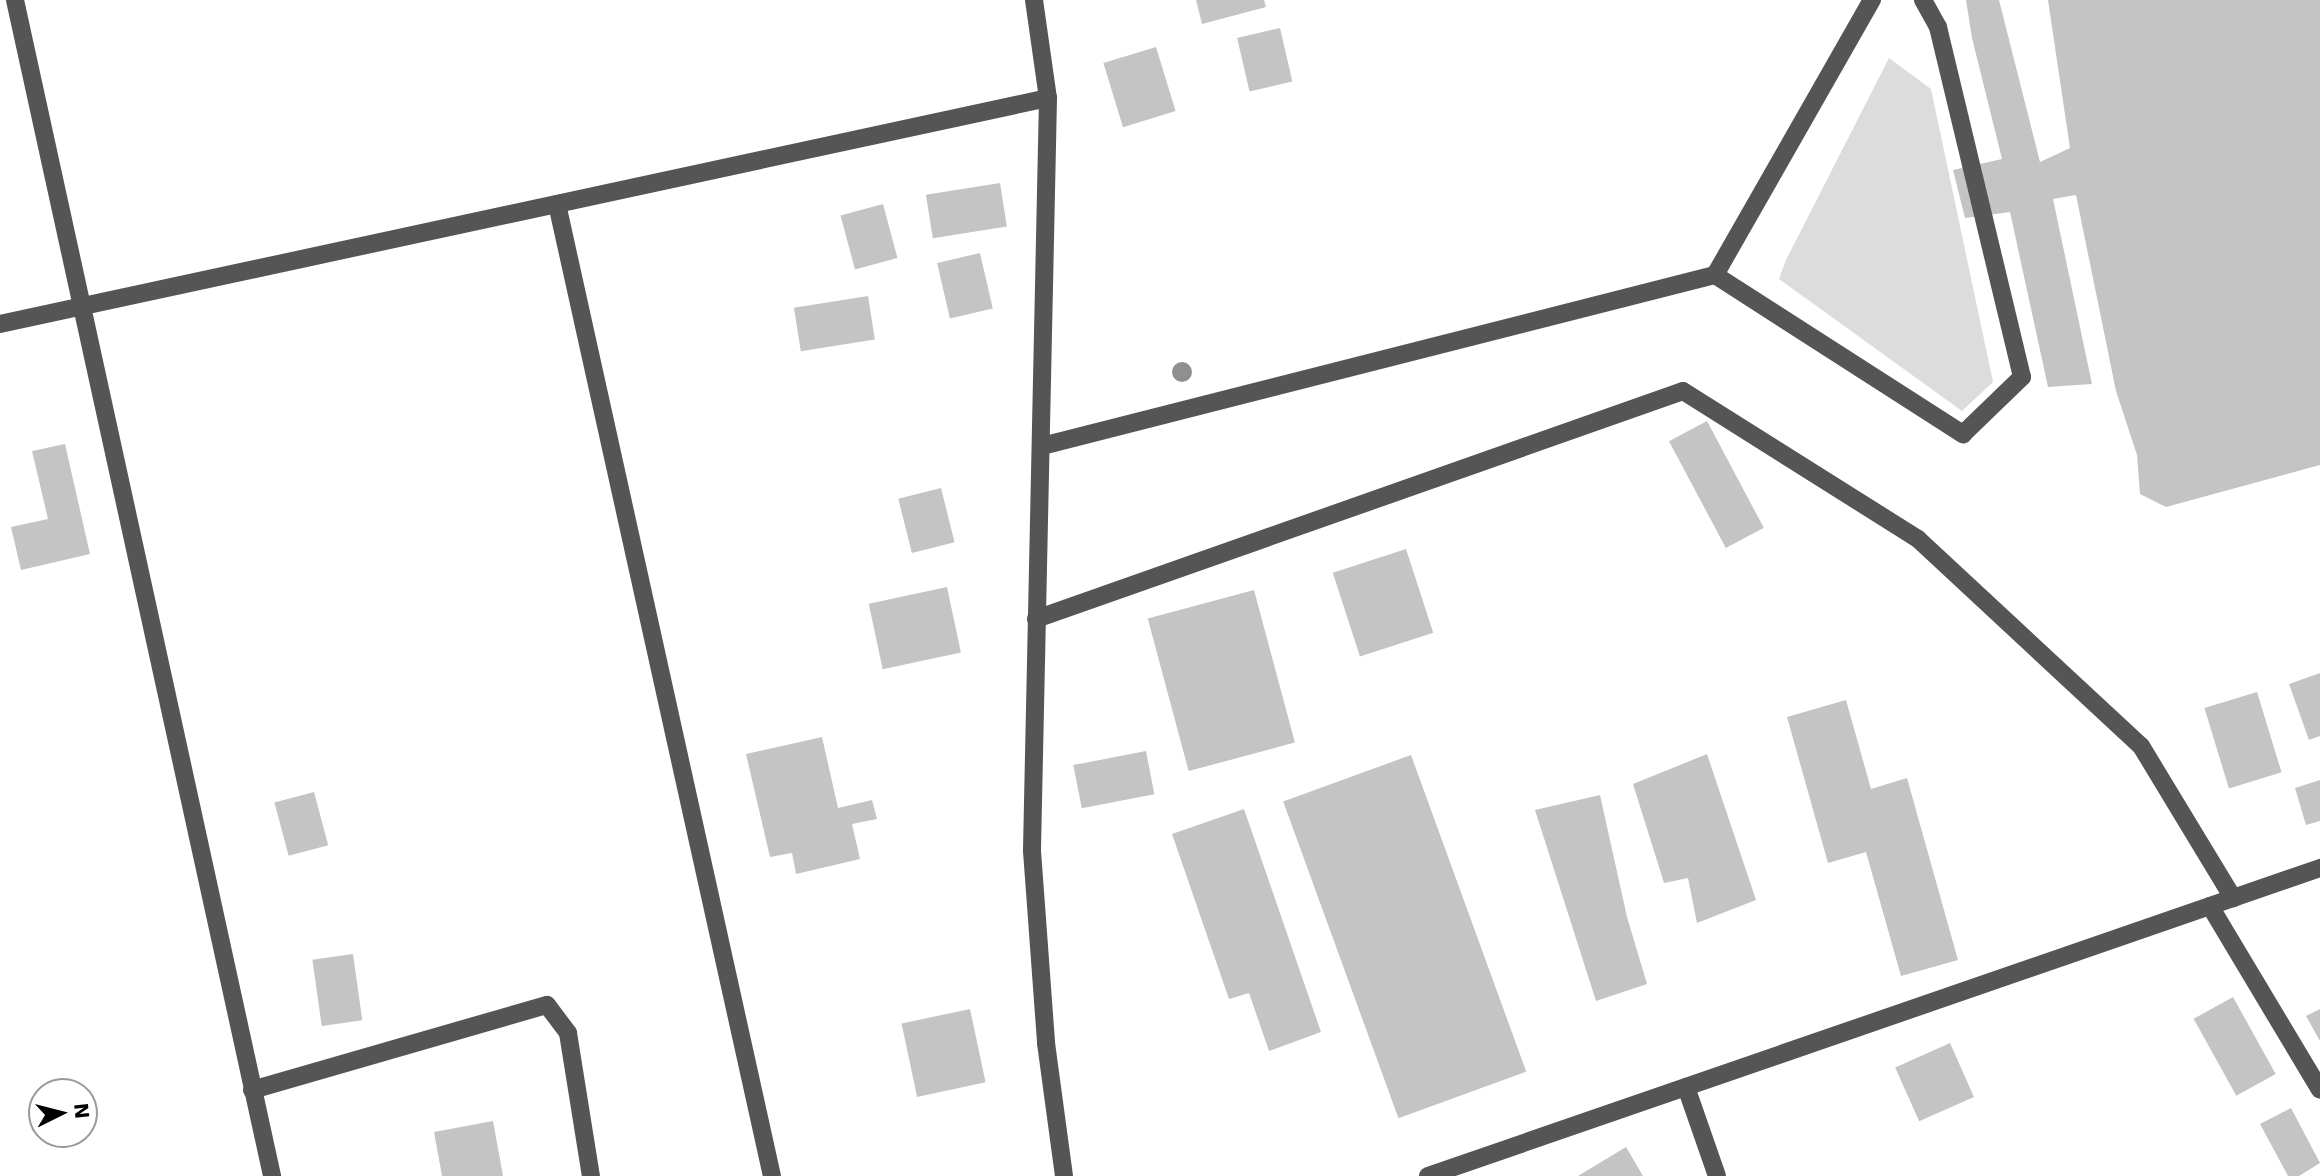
<!DOCTYPE html>
<style>
body{margin:0}
#map{position:relative;width:2320px;height:1176px;overflow:hidden;background:#fff;font-family:"DejaVu Sans",sans-serif}
div>[style]{position:absolute}
.green>*{inset:0;background:#dcdcdc}
.building>*{inset:0;background:#c4c4c4;transform-origin:0 0}
.minor>*{height:18px;margin:-9px;padding:0 9px;transform-origin:9px;border-radius:9px;background:#555}
.trees>*{width:20px;height:20px;margin:-10px;border-radius:50%;background:#8f8f8f}
span{translate:-50% -50%;white-space:nowrap;text-align:center;line-height:1.15;-webkit-text-stroke:5px #fff;paint-order:stroke}
.north{position:absolute;left:28px;top:1078px;width:70px;height:70px;box-sizing:border-box;background:#fff;border:2px solid #999;border-radius:50%;rotate:84deg;font-size:19px;font-weight:700;line-height:28px;text-align:center;color:#000}
.north::after{content:'';display:block;margin:auto;width:24px;height:32px;background:#000;clip-path:polygon(50% 0,100% 100%,50% 72%,0 100%)}
</style>
<div id="map">
<div class="green">
<i style="clip-path:polygon(1889px 58px,1931px 89px,1993px 382px,1962px 411px,1779px 279px,1786px 260px)"></i>
</div>
<div class="building">
<i style="clip-path:polygon(1196px 0,1264px 0,1266px 7px,1202px 24px)"></i>
<i style="clip-path:polygon(1966px 0,1999px 0,2040px 162px,2070px 148px,2048px 0,2320px 0,2320px 465px,2166px 507px,2140px 494px,2137px 455px,2116px 391px,2076px 195px,2053px 199px,2092px 384px,2048px 387px,2010px 212px,1965px 218px,1953px 170px,2002px 159px,1972px 38px)"></i>
<i style="left:1280px;top:28px;width:55px;height:44px;rotate:77deg"></i>
<i style="left:1156px;top:47px;width:67px;height:55px;rotate:73deg"></i>
<i style="left:1000px;top:183px;width:44px;height:75px;rotate:81deg"></i>
<i style="left:883px;top:204px;width:56px;height:44px;rotate:75deg"></i>
<i style="left:980px;top:253px;width:57px;height:44px;rotate:77deg"></i>
<i style="left:868px;top:296px;width:44px;height:75px;rotate:81deg"></i>
<i style="left:1707px;top:421px;width:121px;height:43px;rotate:62deg"></i>
<i style="clip-path:polygon(65px 444px,90px 554px,21px 570px,11px 527px,48px 519px,32px 451px)"></i>
<i style="left:941px;top:488px;width:56px;height:44px;rotate:76deg"></i>
<i style="left:1406px;top:549px;width:88px;height:77px;rotate:72deg"></i>
<i style="left:947px;top:587px;width:67px;height:80px;rotate:78deg"></i>
<i style="left:1254px;top:590px;width:158px;height:110px;rotate:75deg"></i>
<i style="clip-path:polygon(2320px 673px,2320px 736px,2309px 740px,2289px 684px)"></i>
<i style="left:2257px;top:692px;width:84px;height:55px;rotate:73deg"></i>
<i style="clip-path:polygon(1846px 700px,1871px 789px,1907px 778px,1958px 960px,1901px 976px,1866px 852px,1828px 863px,1787px 717px)"></i>
<i style="clip-path:polygon(822px 737px,838px 808px,872px 800px,877px 819px,852px 824px,860px 859px,796px 874px,792px 853px,770px 857px,746px 754px)"></i>
<i style="left:1146px;top:751px;width:44px;height:74px;rotate:79deg"></i>
<i style="clip-path:polygon(1707px 754px,1756px 900px,1697px 923px,1688px 878px,1664px 883px,1633px 784px)"></i>
<i style="left:1411px;top:755px;width:337px;height:136px;rotate:70deg"></i>
<i style="clip-path:polygon(2320px 780px,2320px 821px,2306px 825px,2295px 788px)"></i>
<i style="left:314px;top:792px;width:55px;height:41px;rotate:75deg"></i>
<i style="clip-path:polygon(1600px 795px,1627px 917px,1647px 984px,1596px 1001px,1535px 810px)"></i>
<i style="clip-path:polygon(1244px 809px,1321px 1032px,1269px 1051px,1249px 993px,1229px 999px,1172px 834px)"></i>
<i style="left:353px;top:954px;width:67px;height:41px;rotate:82deg"></i>
<i style="left:2233px;top:997px;width:88px;height:45px;rotate:61deg"></i>
<i style="left:970px;top:1009px;width:75px;height:70px;rotate:78deg"></i>
<i style="clip-path:polygon(2320px 1009px,2320px 1041px,2306px 1016px)"></i>
<i style="left:1950px;top:1043px;width:59px;height:60px;rotate:66deg"></i>
<i style="clip-path:polygon(2291px 1108px,2320px 1163px,2299px 1176px,2288px 1176px,2260px 1124px)"></i>
<i style="clip-path:polygon(493px 1121px,503px 1176px,442px 1176px,434px 1132px)"></i>
<i style="clip-path:polygon(1626px 1147px,1643px 1176px,1578px 1176px)"></i>
</div>
<div class="minor">
<i style="left:15px;top:0;width:1204px;rotate:77.67deg"></i>
<i style="left:1034px;top:0;width:99px;rotate:81.9deg"></i>
<i style="left:1048px;top:98px;width:753px;rotate:91.22deg"></i>
<i style="left:1032px;top:851px;width:193px;rotate:85.8deg"></i>
<i style="left:1046px;top:1043px;width:134px;rotate:82.3deg"></i>
<i style="left:557px;top:204px;width:995px;rotate:77.53deg"></i>
<i style="left:1715px;top:275px;width:295px;rotate:32.7deg"></i>
<i style="left:1963px;top:434px;width:82px;rotate:-44deg"></i>
<i style="left:2022px;top:377px;width:360px;rotate:-103.5deg"></i>
<i style="left:1938px;top:27px;width:31px;rotate:-119deg"></i>
<i style="left:0;top:324px;width:1072px;rotate:-12.17deg"></i>
<i style="left:1042px;top:446px;width:694px;rotate:-14.26deg"></i>
<i style="left:1715px;top:275px;width:317px;rotate:-60.3deg"></i>
<i style="left:1036px;top:619px;width:686px;rotate:-19.41deg"></i>
<i style="left:1683px;top:391px;width:278px;rotate:32.2deg"></i>
<i style="left:1918px;top:539px;width:304px;rotate:42.9deg"></i>
<i style="left:2141px;top:746px;width:178px;rotate:58.8deg"></i>
<i style="left:2210px;top:906px;width:214px;rotate:59.1deg"></i>
<i style="left:1686px;top:1087px;width:94px;rotate:70.8deg"></i>
<i style="left:252px;top:1090px;width:307px;rotate:-16.1deg"></i>
<i style="left:547px;top:1005px;width:35px;rotate:53deg"></i>
<i style="left:568px;top:1033px;width:145px;rotate:80.9deg"></i>
<i style="left:1428px;top:1176px;width:944px;rotate:-19.05deg"></i>
</div>
<div class="trees">
<i style="left:1182px;top:372px"></i>
</div>
<div class="north">N</div>
</div>
